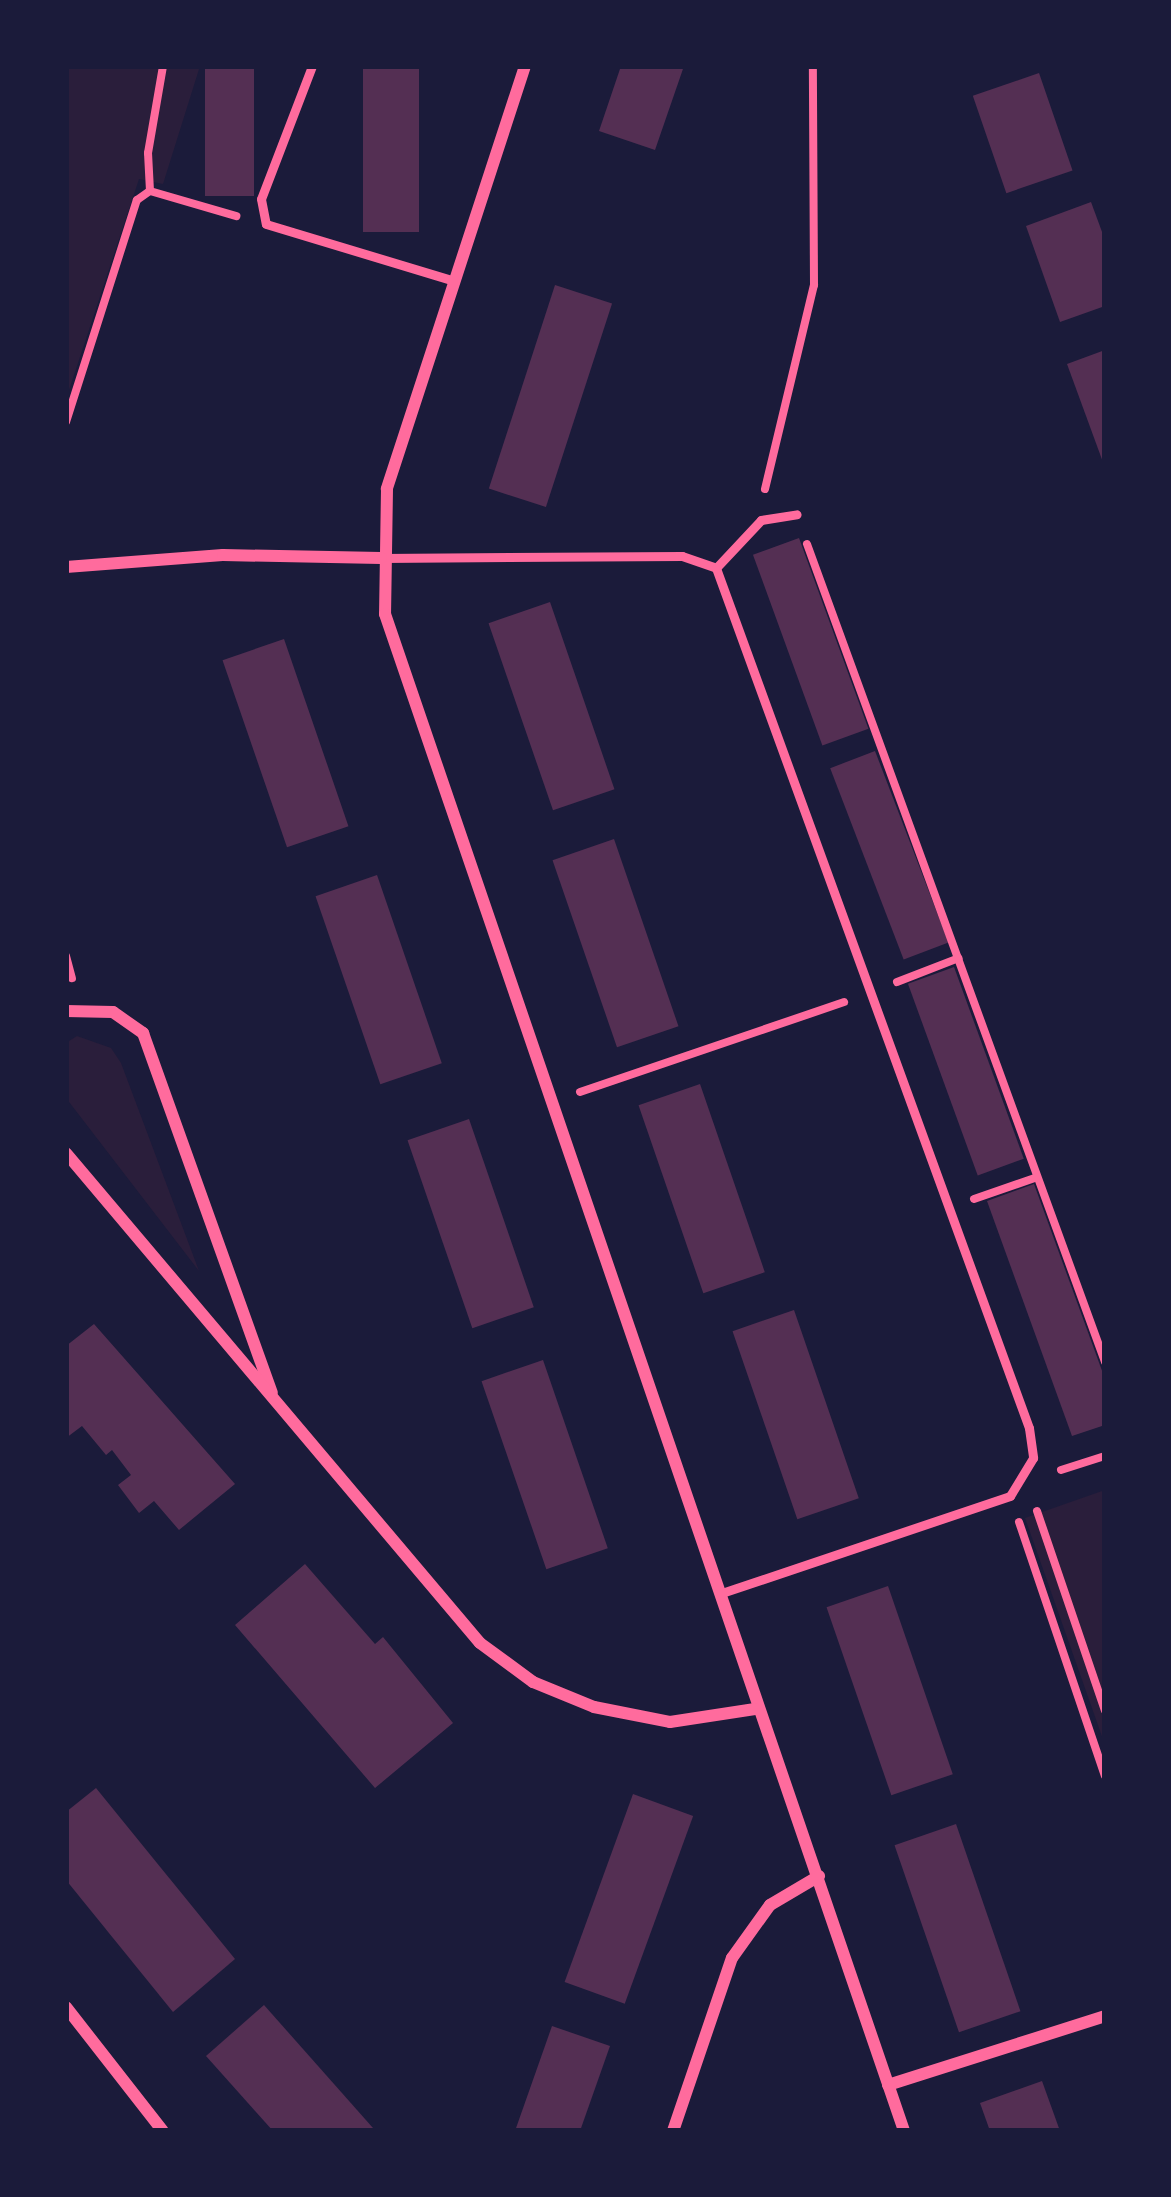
<!DOCTYPE html>
<style>
body{margin:0}
#map{position:relative;width:1171px;height:2197px;overflow:hidden;background:#1b1b3a;font-family:Barlow,sans-serif}
div>[style]{position:absolute}
.green>*{inset:0;background:#2a1e3b}
.building>*{inset:0;background:#542f53;transform-origin:0 0}
.path>*{height:8px;margin:-4px;padding:0 4px;transform-origin:4px;border-radius:4px;background:#ff6b9d}
.service>*{height:9px;margin:-4.5px;padding:0 4.5px;transform-origin:4.5px;border-radius:4.5px;background:#ff6b9d}
.minor>*{height:12px;margin:-6px;padding:0 6px;transform-origin:6px;border-radius:6px;background:#ff6b9d}
span{translate:-50% -50%;white-space:nowrap;text-align:center;line-height:1.15;-webkit-text-stroke:9px #1b1b3a;paint-order:stroke}
.frame{position:absolute;inset:0;border:69px solid #1b1b3a;pointer-events:none}
</style>
<div id="map">
<div class="green">
<i style="clip-path:polygon(66px 66px,200px 66px,163px 184px,139px 179px,66px 399px)"></i>
<i style="clip-path:polygon(77px 1036px,111px 1048px,121px 1063px,199px 1271px,66px 1098px,66px 1043px)"></i>
<i style="clip-path:polygon(1105px 1490px,1105px 1745px,1025px 1518px)"></i>
</div>
<div class="building">
<i style="left:205px;top:66px;width:49px;height:130px"></i>
<i style="left:363px;top:66px;width:56px;height:166px"></i>
<i style="clip-path:polygon(621px 66px,684px 66px,655px 150px,599px 131px)"></i>
<i style="left:1039px;top:73px;width:103px;height:70px;rotate:71deg"></i>
<i style="clip-path:polygon(1091px 202px,1105px 240px,1105px 306px,1060px 322px,1026px 226px)"></i>
<i style="left:555px;top:285px;width:60px;height:214px;rotate:18deg"></i>
<i style="clip-path:polygon(1105px 350px,1105px 465px,1104px 465px,1067px 364px)"></i>
<i style="left:799px;top:538px;width:203px;height:49px;rotate:70deg"></i>
<i style="left:550px;top:602px;width:198px;height:65px;rotate:71deg"></i>
<i style="left:284px;top:639px;width:198px;height:65px;rotate:71deg"></i>
<i style="left:875px;top:751px;width:205px;height:48px;rotate:69deg"></i>
<i style="left:614px;top:839px;width:198px;height:65px;rotate:71deg"></i>
<i style="left:377px;top:875px;width:199px;height:65px;rotate:71deg"></i>
<i style="left:954px;top:967px;width:204px;height:49px;rotate:70deg"></i>
<i style="left:700px;top:1084px;width:199px;height:65px;rotate:71deg"></i>
<i style="left:469px;top:1119px;width:199px;height:65px;rotate:71deg"></i>
<i style="clip-path:polygon(1034px 1184px,1105px 1379px,1105px 1425px,1072px 1436px,987px 1201px)"></i>
<i style="left:794px;top:1310px;width:199px;height:65px;rotate:71deg"></i>
<i style="clip-path:polygon(94px 1324px,235px 1484px,179px 1530px,154px 1501px,139px 1513px,118px 1485px,131px 1475px,112px 1450px,106px 1455px,82px 1426px,66px 1438px,66px 1346px)"></i>
<i style="left:543px;top:1360px;width:199px;height:65px;rotate:71deg"></i>
<i style="clip-path:polygon(305px 1564px,375px 1644px,383px 1637px,453px 1723px,375px 1788px,235px 1625px)"></i>
<i style="left:888px;top:1586px;width:199px;height:65px;rotate:71deg"></i>
<i style="clip-path:polygon(96px 1788px,235px 1959px,173px 2012px,66px 1880px,66px 1812px)"></i>
<i style="left:633px;top:1794px;width:64px;height:200px;rotate:20deg"></i>
<i style="left:956px;top:1824px;width:198px;height:65px;rotate:71deg"></i>
<i style="clip-path:polygon(264px 2005px,373px 2128px,370px 2131px,273px 2131px,206px 2056px)"></i>
<i style="clip-path:polygon(552px 2026px,610px 2046px,580px 2131px,515px 2131px)"></i>
<i style="clip-path:polygon(1042px 2081px,1060px 2131px,990px 2131px,980px 2103px)"></i>
</div>
<div class="path">
<i style="left:150px;top:191px;width:38px;rotate:-93deg"></i>
<i style="left:148px;top:153px;width:88px;rotate:-80.2deg"></i>
<i style="left:66px;top:422px;width:233px;rotate:-72.3deg"></i>
<i style="left:137px;top:200px;width:16px;rotate:-35deg"></i>
<i style="left:150px;top:191px;width:90px;rotate:16.2deg"></i>
<i style="left:765px;top:489px;width:210px;rotate:-76.5deg"></i>
<i style="left:814px;top:285px;width:219px;rotate:-90.3deg"></i>
<i style="left:807px;top:544px;width:871px;rotate:69.98deg"></i>
<i style="left:66px;top:956px;width:23px;rotate:75deg"></i>
<i style="left:897px;top:982px;width:66px;rotate:-21.2deg"></i>
<i style="left:580px;top:1092px;width:279px;rotate:-18.8deg"></i>
<i style="left:974px;top:1199px;width:65px;rotate:-19deg"></i>
<i style="left:1061px;top:1470px;width:46px;rotate:-17.7deg"></i>
<i style="left:1037px;top:1511px;width:211px;rotate:71.2deg"></i>
<i style="left:1019px;top:1522px;width:268px;rotate:71.3deg"></i>
</div>
<div class="service">
<i style="left:312px;top:66px;width:142px;rotate:111deg"></i>
<i style="left:261px;top:199px;width:25px;rotate:79deg"></i>
<i style="left:266px;top:224px;width:194px;rotate:16.8deg"></i>
<i style="left:381px;top:558px;width:301px;rotate:-0.4deg"></i>
<i style="left:682px;top:556px;width:36px;rotate:19deg"></i>
<i style="left:716px;top:568px;width:915px;rotate:70deg"></i>
<i style="left:1029px;top:1428px;width:30px;rotate:82deg"></i>
<i style="left:1033px;top:1458px;width:44px;rotate:121.2deg"></i>
<i style="left:1010px;top:1496px;width:305px;rotate:161.4deg"></i>
<i style="left:716px;top:568px;width:66px;rotate:-46.8deg"></i>
<i style="left:761px;top:520px;width:36px;rotate:-9deg"></i>
</div>
<div class="minor">
<i style="left:525px;top:66px;width:445px;rotate:108.1deg"></i>
<i style="left:387px;top:489px;width:125px;rotate:90.9deg"></i>
<i style="left:385px;top:614px;width:1603px;rotate:71.11deg"></i>
<i style="left:66px;top:567px;width:157px;rotate:-4.4deg"></i>
<i style="left:223px;top:555px;width:158px;rotate:1.1deg"></i>
<i style="left:66px;top:1011px;width:47px;rotate:1.2deg"></i>
<i style="left:113px;top:1012px;width:37px;rotate:35deg"></i>
<i style="left:143px;top:1033px;width:382px;rotate:70.3deg"></i>
<i style="left:66px;top:1153px;width:641px;rotate:49.81deg"></i>
<i style="left:480px;top:1643px;width:66px;rotate:36.3deg"></i>
<i style="left:533px;top:1682px;width:66px;rotate:22.3deg"></i>
<i style="left:594px;top:1707px;width:77px;rotate:11.2deg"></i>
<i style="left:670px;top:1722px;width:86px;rotate:-8.7deg"></i>
<i style="left:66px;top:2007px;width:157px;rotate:52deg"></i>
<i style="left:888px;top:2085px;width:228px;rotate:-17.6deg"></i>
<i style="left:673px;top:2131px;width:183px;rotate:-71.2deg"></i>
<i style="left:732px;top:1958px;width:65px;rotate:-54.4deg"></i>
<i style="left:770px;top:1905px;width:57px;rotate:-30.6deg"></i>
</div>
<div class="frame"></div>
</div>
